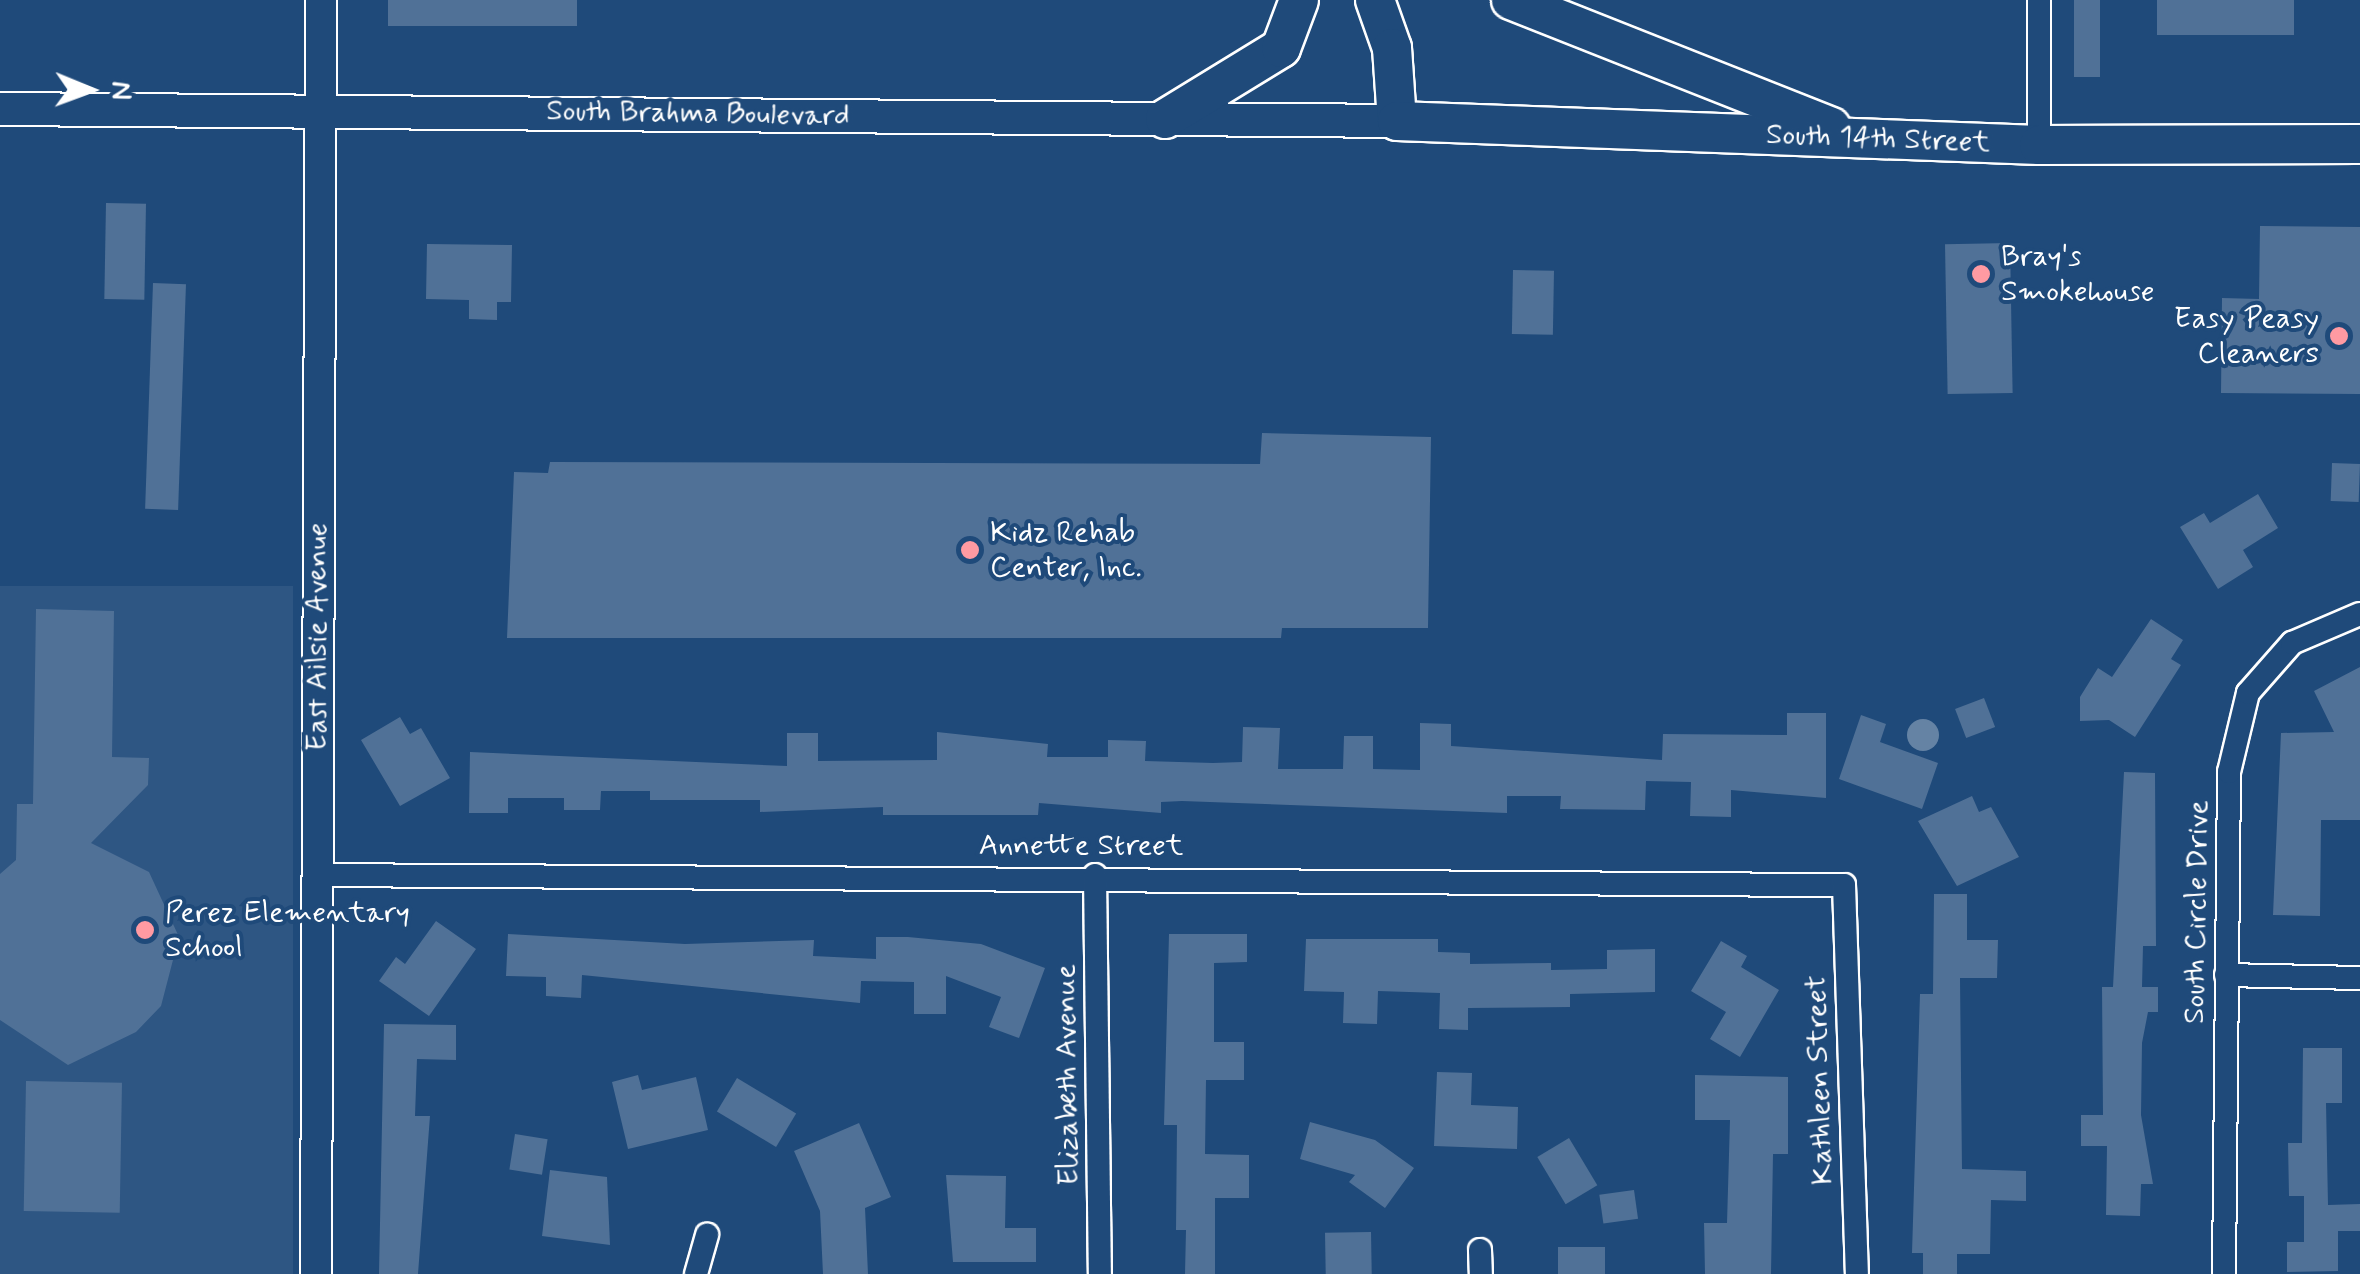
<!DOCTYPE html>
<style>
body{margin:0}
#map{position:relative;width:2360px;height:1274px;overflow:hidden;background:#1f4a7a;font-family:Mynerve,sans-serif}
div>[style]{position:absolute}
.built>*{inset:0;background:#2e5683;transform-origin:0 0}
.water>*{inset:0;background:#6583a4}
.round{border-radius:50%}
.building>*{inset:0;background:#507197;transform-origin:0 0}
.roads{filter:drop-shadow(2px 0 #fff) drop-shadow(-2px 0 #fff) drop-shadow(0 2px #fff) drop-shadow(0 -2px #fff)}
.minor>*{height:22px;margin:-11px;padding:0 11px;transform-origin:11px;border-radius:11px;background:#1f4a7a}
.tertiary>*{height:30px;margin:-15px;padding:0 15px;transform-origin:15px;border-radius:15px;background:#1f4a7a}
.secondary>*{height:32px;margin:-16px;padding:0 16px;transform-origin:16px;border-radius:16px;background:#1f4a7a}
.primary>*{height:38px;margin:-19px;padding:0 19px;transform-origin:19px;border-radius:19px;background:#1f4a7a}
.dots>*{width:28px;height:28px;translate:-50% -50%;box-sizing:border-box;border:5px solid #1f4a7a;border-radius:50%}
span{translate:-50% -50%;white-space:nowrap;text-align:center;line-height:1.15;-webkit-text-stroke:8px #1f4a7a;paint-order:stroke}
.street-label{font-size:30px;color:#fff}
.poi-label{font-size:30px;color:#fff}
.left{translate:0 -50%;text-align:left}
.right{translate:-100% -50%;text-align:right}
.north{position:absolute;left:40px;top:40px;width:100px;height:100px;-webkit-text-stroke:8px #1f4a7a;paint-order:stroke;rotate:91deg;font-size:28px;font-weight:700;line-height:40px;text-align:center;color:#fff}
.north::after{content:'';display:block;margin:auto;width:35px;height:45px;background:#fff;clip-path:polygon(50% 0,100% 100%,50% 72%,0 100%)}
</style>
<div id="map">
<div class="built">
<i style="left:293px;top:586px;width:688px;height:293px;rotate:90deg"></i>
</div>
<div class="water">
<i class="round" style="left:1907px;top:719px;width:32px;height:32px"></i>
</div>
<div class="building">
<i style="left:388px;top:0;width:189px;height:26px"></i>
<i style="left:2074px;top:0;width:26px;height:77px"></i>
<i style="left:2157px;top:0;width:137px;height:35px"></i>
<i style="left:106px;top:203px;width:40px;height:96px;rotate:1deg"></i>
<i style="clip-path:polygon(2260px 226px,2360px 227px,2360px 394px,2221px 393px,2222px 298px,2259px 299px)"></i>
<i style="left:2010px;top:243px;width:150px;height:65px;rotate:89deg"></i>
<i style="clip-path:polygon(427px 244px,512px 245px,511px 302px,497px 302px,497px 320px,469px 319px,469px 300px,426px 299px)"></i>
<i style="left:1513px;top:270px;width:41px;height:64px;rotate:1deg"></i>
<i style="left:153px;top:283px;width:33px;height:226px;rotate:2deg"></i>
<i style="clip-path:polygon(1262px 433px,1431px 437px,1428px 628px,1282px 628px,1281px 638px,507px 638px,514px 472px,548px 473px,550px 462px,1260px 464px)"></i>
<i style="left:2332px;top:463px;width:28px;height:38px;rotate:2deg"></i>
<i style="clip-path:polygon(2258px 494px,2278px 528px,2243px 550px,2253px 567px,2218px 589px,2180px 527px,2204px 513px,2210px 523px)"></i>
<i style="clip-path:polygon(36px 609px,114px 611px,112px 757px,149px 758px,148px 785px,91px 843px,149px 872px,179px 937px,161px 1006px,136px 1032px,68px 1065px,0 1020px,0 874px,16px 860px,17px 804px,33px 804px)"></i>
<i style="clip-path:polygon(2151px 619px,2183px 640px,2171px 659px,2181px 665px,2135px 737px,2109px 720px,2080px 721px,2080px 697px,2098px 668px,2112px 677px)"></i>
<i style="clip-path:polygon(2360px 667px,2360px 820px,2321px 820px,2320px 916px,2273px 915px,2281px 733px,2334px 732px,2314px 691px)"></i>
<i style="left:1984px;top:698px;width:31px;height:31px;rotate:69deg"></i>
<i style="clip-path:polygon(1787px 713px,1826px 713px,1826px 798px,1731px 790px,1731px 817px,1690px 816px,1691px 782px,1646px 781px,1645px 810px,1560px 809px,1561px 796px,1507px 796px,1507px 813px,1182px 801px,1161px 802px,1161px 813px,1039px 803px,1038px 815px,883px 815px,883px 807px,760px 812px,760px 800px,650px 800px,650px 791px,601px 791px,600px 810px,564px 810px,564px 798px,508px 798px,508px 813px,469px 813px,470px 752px,787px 766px,787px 733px,818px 733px,818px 761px,937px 760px,937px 732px,1048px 744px,1047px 757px,1108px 757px,1108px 740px,1146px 741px,1145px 761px,1213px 763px,1242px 762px,1243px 727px,1280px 728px,1278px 769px,1343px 769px,1344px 736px,1373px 736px,1373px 769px,1420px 770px,1420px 723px,1451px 724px,1451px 746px,1662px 760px,1663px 734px,1787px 735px)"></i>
<i style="clip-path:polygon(1861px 715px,1886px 724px,1880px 742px,1938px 763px,1922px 809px,1839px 779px)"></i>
<i style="clip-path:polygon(400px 717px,410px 734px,421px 728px,450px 778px,400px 806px,361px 740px)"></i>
<i style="clip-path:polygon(2124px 772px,2155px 773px,2156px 946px,2143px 946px,2142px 987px,2158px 987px,2158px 1012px,2148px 1012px,2142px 1043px,2141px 1115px,2153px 1184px,2141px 1184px,2140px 1216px,2106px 1215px,2107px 1146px,2081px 1146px,2081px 1115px,2103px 1115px,2102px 987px,2113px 987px)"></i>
<i style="clip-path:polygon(1972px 796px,1979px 812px,1991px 807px,2019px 857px,1957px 886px,1918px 821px)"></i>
<i style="clip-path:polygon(1934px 894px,1967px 894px,1967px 940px,1998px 940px,1997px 978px,1960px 978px,1962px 1169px,2026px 1171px,2026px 1201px,1991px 1200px,1990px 1254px,1957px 1254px,1957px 1274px,1923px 1274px,1923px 1253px,1912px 1253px,1920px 994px,1933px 994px)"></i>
<i style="clip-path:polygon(436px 921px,476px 949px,429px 1016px,379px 981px,396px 957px,405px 964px)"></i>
<i style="clip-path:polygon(508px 934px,685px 944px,814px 940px,813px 956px,876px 959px,876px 937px,908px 937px,981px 944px,1045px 968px,1019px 1038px,989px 1027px,1001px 997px,946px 976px,946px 1014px,914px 1014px,914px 982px,861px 981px,860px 1003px,582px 975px,581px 998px,546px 996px,546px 977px,506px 976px)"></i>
<i style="clip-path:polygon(1169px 934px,1247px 934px,1247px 962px,1214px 963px,1214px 1042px,1244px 1042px,1244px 1080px,1206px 1080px,1205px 1154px,1249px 1155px,1249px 1198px,1215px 1198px,1215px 1274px,1185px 1274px,1186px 1230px,1176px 1230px,1177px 1125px,1164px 1125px)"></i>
<i style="clip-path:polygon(1306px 939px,1438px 939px,1438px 952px,1470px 953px,1470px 964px,1551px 963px,1551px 970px,1607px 969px,1607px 950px,1655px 949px,1655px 992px,1570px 994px,1570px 1007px,1468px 1008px,1468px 1030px,1439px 1029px,1440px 993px,1378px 991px,1377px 1024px,1343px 1023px,1344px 992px,1304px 991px)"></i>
<i style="clip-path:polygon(1721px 941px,1747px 956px,1741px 967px,1779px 990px,1740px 1057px,1710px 1039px,1726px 1012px,1691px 991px)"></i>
<i style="clip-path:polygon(384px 1024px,456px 1025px,456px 1060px,417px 1059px,415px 1116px,430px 1116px,418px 1274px,379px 1274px)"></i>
<i style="clip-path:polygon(2303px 1048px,2342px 1048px,2342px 1103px,2326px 1103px,2328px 1205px,2360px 1204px,2360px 1231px,2338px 1231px,2338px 1271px,2287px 1272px,2287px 1242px,2304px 1242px,2304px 1196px,2289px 1196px,2288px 1143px,2302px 1143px)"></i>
<i style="clip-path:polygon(1437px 1072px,1472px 1073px,1471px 1105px,1518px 1107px,1517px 1149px,1434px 1146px)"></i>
<i style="clip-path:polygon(638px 1075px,642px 1090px,696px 1077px,708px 1130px,628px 1149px,612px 1082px)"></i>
<i style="clip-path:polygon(1695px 1075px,1788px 1077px,1788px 1154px,1773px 1154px,1771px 1274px,1705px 1274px,1704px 1223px,1727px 1223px,1730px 1120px,1695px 1120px)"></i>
<i style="left:737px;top:1078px;width:69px;height:39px;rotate:31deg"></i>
<i style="left:26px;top:1081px;width:96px;height:130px;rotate:1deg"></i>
<i style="clip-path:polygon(1310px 1122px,1375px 1140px,1414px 1168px,1385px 1208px,1349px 1182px,1355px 1175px,1300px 1159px)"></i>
<i style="clip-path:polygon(859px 1123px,891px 1197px,865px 1208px,868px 1274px,823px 1274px,820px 1211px,794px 1151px)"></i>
<i style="left:515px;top:1134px;width:33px;height:36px;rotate:9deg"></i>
<i style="left:1569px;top:1138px;width:55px;height:37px;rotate:59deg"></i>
<i style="clip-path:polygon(550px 1170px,607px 1177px,610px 1245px,542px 1236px)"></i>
<i style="clip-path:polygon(946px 1175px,1006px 1176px,1005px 1228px,1036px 1228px,1036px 1262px,953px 1262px)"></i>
<i style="left:1634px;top:1190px;width:29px;height:35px;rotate:82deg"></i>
<i style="left:1371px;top:1232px;width:42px;height:46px;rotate:89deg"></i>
<i style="left:1605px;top:1247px;width:27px;height:47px;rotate:90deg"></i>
</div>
<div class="roads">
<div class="minor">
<i style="left:2039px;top:145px;width:145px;rotate:-90deg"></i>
<i style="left:317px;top:875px;width:1527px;rotate:0.38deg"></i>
<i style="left:1844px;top:885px;width:389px;rotate:88.1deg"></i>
<i style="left:1095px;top:875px;width:399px;rotate:89.3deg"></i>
<i style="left:2226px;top:975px;width:134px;rotate:1.3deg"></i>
<i style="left:1480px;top:1250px;width:24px;rotate:88deg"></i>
<i style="left:696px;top:1274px;width:41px;rotate:-74.2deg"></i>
<i style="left:2224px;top:1274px;width:502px;rotate:-89.43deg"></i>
<i style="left:2229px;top:772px;width:81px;rotate:-76.5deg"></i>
<i style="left:2248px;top:693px;width:67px;rotate:-48.7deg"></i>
<i style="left:2292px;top:643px;width:74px;rotate:-23.1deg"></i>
</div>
<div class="tertiary">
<i style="left:316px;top:1274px;width:1274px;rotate:-89.78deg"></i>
</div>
<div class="secondary">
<i style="left:0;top:109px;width:1397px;rotate:0.49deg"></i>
</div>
<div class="primary">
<i style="left:1375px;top:0;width:51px;rotate:70.5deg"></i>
<i style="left:1392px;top:48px;width:73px;rotate:86.1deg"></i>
<i style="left:1397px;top:121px;width:642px;rotate:2.14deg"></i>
<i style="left:2039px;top:145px;width:321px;rotate:-0.2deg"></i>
<i style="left:1511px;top:0;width:344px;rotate:21.6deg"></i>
<i style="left:1165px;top:119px;width:136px;rotate:-31.5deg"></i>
<i style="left:1281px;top:48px;width:51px;rotate:-69.4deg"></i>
</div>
</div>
<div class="dots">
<i style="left:1981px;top:274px;background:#ff9aa2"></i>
<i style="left:2339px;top:336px;background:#ff9aa2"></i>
<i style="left:970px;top:550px;background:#ff9aa2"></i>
<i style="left:145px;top:930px;background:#ff9aa2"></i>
</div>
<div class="street-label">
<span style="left:698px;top:114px;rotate:1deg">South Brahma Boulevard</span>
<span style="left:1878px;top:139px;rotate:2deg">South 14th Street</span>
<span style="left:318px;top:637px;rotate:-90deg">East Ailsie Avenue</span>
<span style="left:1081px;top:846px">Annette Street</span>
<span style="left:2197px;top:912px;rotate:-89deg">South Circle Drive</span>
<span style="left:1068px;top:1075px;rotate:-91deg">Elizabeth Avenue</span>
<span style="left:1820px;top:1080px;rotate:-92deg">Kathleen Street</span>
</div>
<div class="poi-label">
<span class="left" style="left:2001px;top:274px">Bray's<br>Smokehouse</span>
<span class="right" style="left:2319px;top:336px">Easy Peasy<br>Cleaners</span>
<span class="left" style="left:990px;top:550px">Kidz Rehab<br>Center, Inc.</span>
<span class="left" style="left:165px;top:930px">Perez Elementary<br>School</span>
</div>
<div class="north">N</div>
</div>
